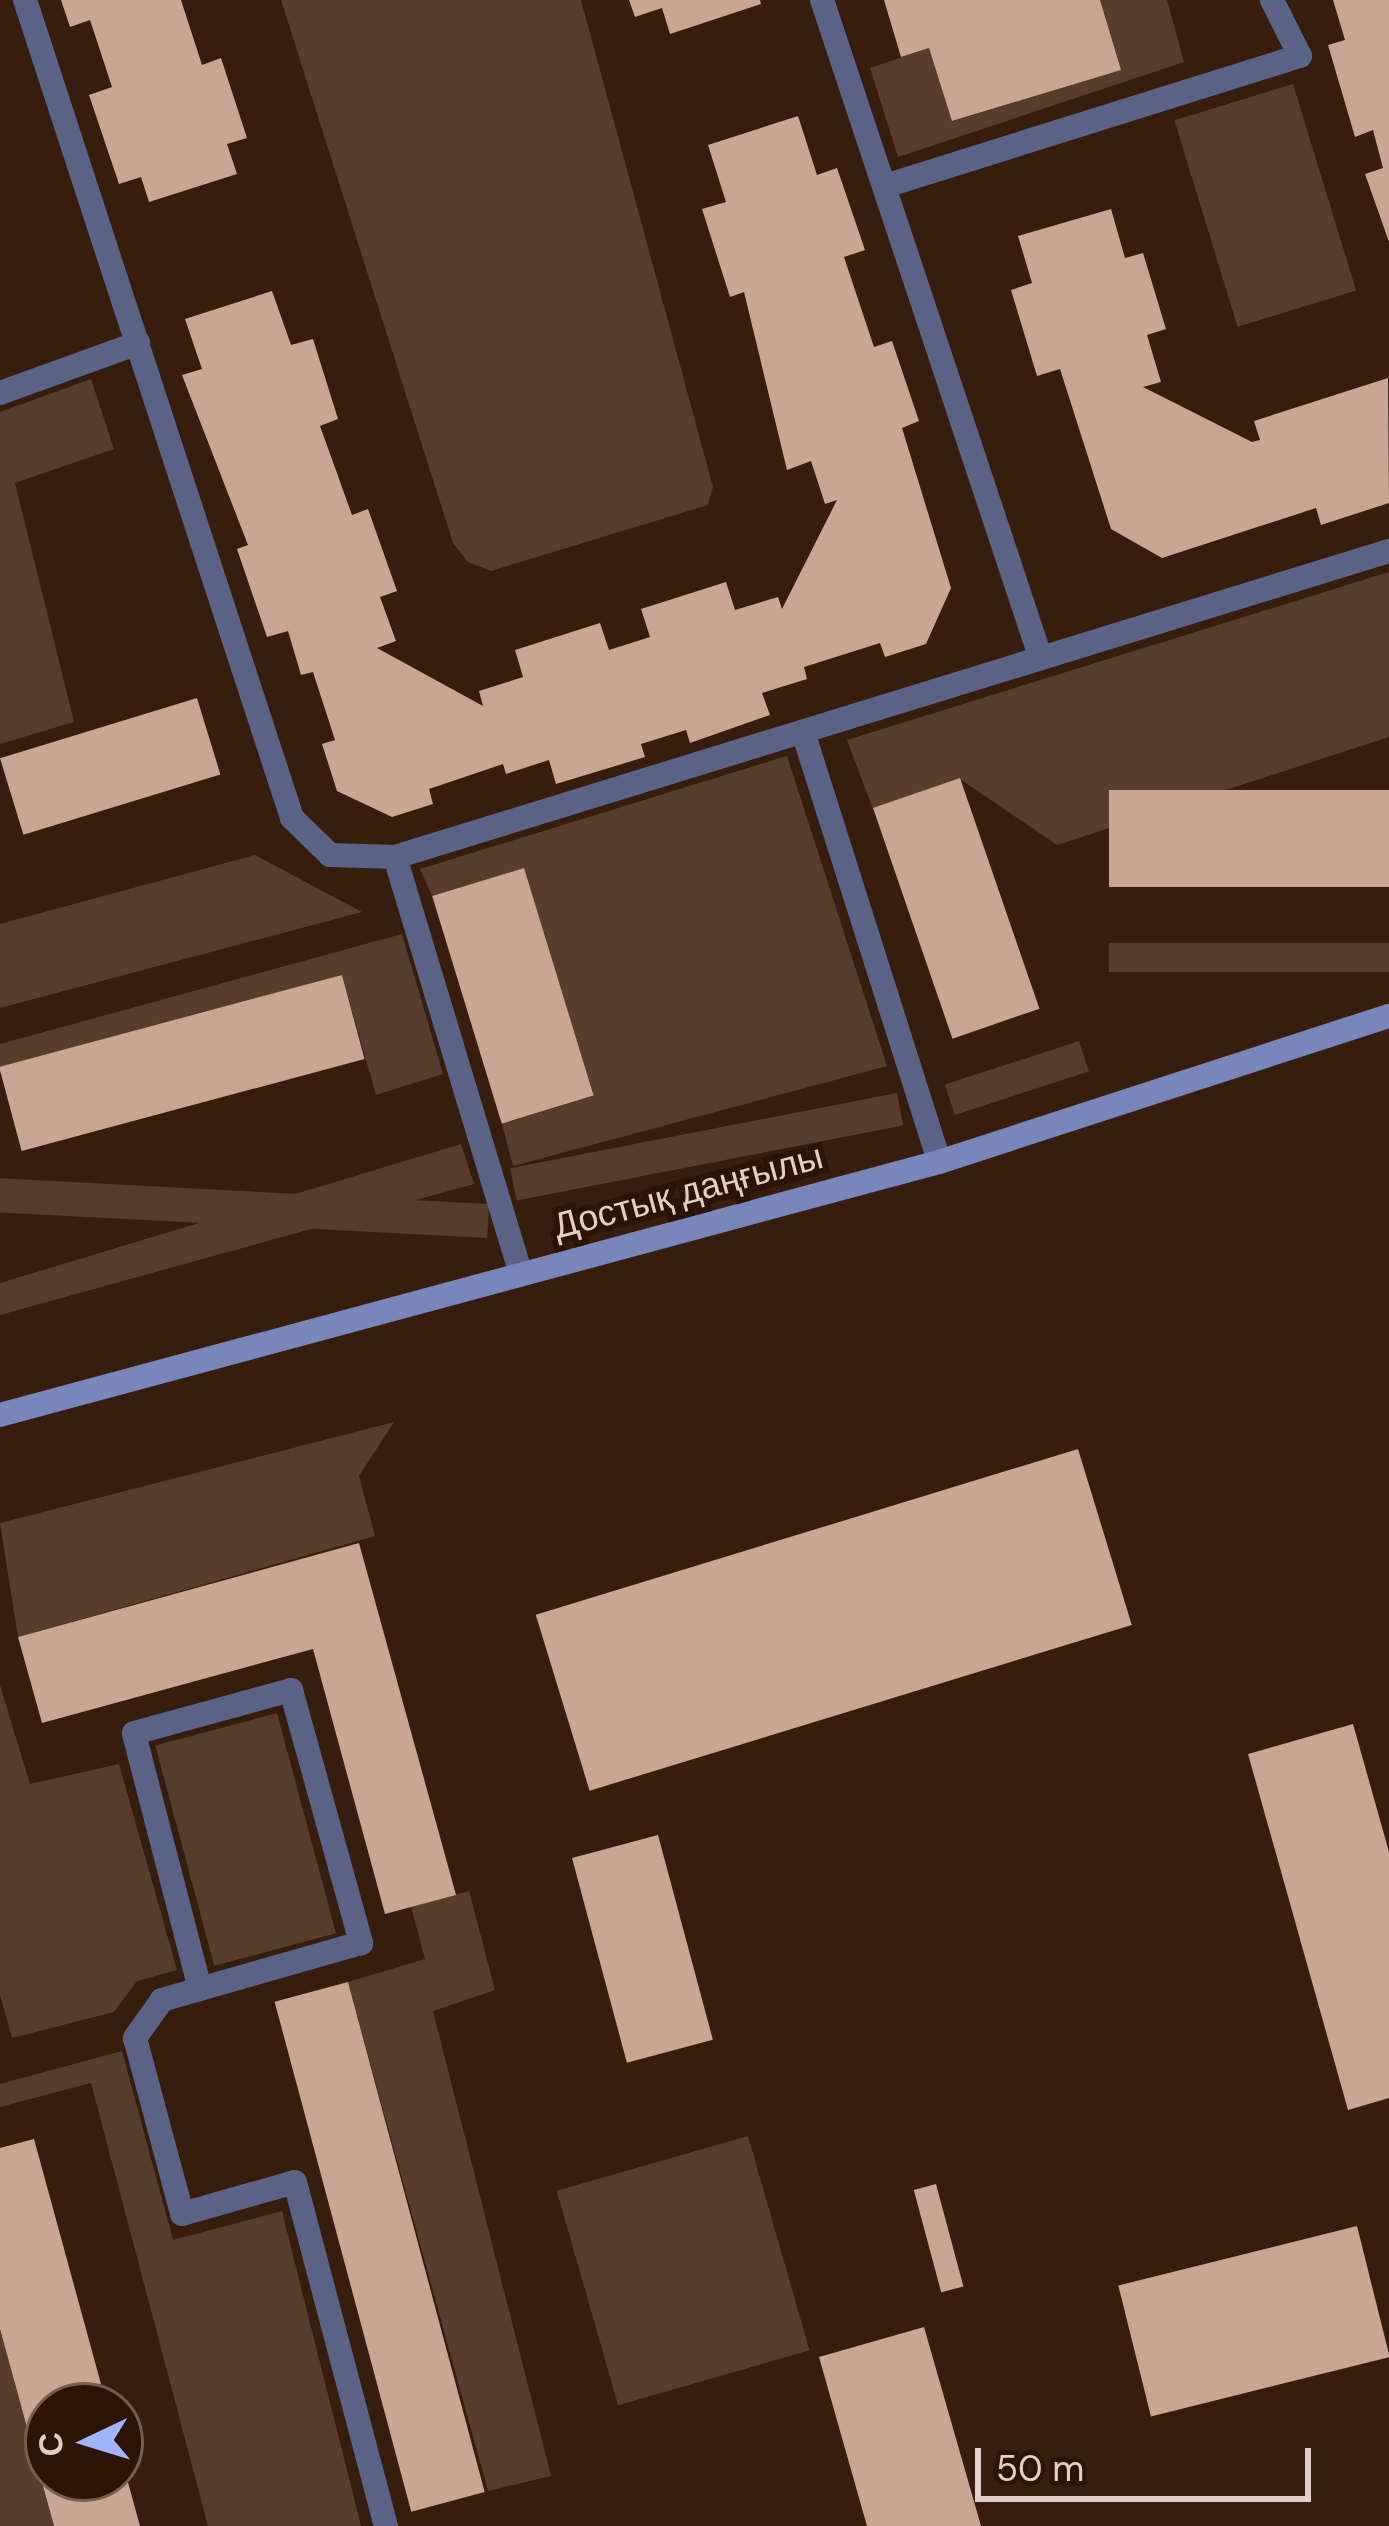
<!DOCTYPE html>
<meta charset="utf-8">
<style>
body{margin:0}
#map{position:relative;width:1389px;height:2526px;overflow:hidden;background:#371d0d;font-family:"DM Sans",sans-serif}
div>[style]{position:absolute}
.green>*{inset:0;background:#573d2e;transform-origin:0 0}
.building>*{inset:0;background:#c9a693;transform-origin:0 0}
.service>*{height:24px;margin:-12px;padding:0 12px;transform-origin:12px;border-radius:12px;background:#5a6385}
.secondary>*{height:24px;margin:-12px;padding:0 12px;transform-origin:12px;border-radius:12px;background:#7886bc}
span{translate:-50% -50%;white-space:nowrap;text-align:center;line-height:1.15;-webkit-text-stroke:12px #2d1304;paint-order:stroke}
.street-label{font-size:36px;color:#e2d0c6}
.north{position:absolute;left:24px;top:2382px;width:120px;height:120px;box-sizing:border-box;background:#2d1304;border:3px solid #755f52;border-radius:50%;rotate:266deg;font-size:33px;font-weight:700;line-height:48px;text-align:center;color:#e2d0c6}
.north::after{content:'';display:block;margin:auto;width:42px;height:54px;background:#a0b3fd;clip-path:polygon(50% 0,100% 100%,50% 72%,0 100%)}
.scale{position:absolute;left:975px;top:2448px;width:336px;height:54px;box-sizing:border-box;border:6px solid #e2d0c6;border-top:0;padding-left:15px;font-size:36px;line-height:42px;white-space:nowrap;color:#e2d0c6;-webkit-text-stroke:9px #2d1304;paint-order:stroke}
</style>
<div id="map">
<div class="green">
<i style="clip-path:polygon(281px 0,581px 0,713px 487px,708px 505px,491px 571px,468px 562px,453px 543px)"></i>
<i style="clip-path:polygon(1100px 0,1167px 0,1184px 62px,898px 157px,870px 68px,929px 48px,953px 121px,1120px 70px)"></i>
<i style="left:1293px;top:84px;width:216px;height:124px;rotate:73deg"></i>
<i style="clip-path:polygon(91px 379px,114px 449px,15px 483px,74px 722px,0 744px,0 412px)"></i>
<i style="clip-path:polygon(1389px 572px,1389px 737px,1057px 845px,960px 779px,873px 809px,847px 740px)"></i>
<i style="clip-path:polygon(787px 756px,887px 1066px,513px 1166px,502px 1124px,593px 1096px,524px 869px,432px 896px,420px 869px)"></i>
<i style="clip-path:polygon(255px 855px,362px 912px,0 1008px,0 924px)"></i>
<i style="clip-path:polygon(402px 934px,443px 1074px,376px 1095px,342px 975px,0 1070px,0 1044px)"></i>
<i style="left:1389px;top:943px;width:29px;height:280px;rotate:90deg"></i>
<i style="left:1079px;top:1041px;width:32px;height:141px;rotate:72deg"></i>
<i style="left:897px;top:1093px;width:33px;height:394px;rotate:79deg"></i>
<i style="clip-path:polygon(461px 1144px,474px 1184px,0 1315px,0 1283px)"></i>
<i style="left:489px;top:1204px;width:34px;height:508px;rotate:93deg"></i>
<i style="clip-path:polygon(394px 1422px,359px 1476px,375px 1536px,18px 1637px,0 1523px)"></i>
<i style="clip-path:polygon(0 1685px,30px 1784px,119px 1764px,177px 1970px,137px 1981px,114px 2012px,12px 2038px,0 1995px)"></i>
<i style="left:277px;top:1713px;width:228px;height:126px;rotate:75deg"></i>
<i style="clip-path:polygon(469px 1891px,495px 1990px,433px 2011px,551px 2476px,488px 2491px,348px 1982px,425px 1959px,411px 1907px)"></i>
<i style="clip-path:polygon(122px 2051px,173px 2240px,282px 2211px,361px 2526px,208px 2526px,91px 2083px,0 2107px,0 2084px)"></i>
<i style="left:748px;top:2136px;width:223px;height:199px;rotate:74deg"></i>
<i style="clip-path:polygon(0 2329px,54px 2526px,0 2526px)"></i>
</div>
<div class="building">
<i style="clip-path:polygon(61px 0,181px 0,202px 65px,221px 58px,247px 138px,227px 144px,237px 174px,149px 202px,141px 177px,119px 184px,89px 95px,112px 87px,90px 20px,70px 27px)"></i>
<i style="clip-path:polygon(629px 0,760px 0,761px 4px,670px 34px,662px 8px,635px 17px)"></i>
<i style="clip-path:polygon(884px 0,1100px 0,1121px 70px,952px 121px,929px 48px,901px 57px)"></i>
<i style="clip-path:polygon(1333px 0,1389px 0,1389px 242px,1365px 174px,1383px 168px,1373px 130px,1355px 137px,1328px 45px,1345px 40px)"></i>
<i style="clip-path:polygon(798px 116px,817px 175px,837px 168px,865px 250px,844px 257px,874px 347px,892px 341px,919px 421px,902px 428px,951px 588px,926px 644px,885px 657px,880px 643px,804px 667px,807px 679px,762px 693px,770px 715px,690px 743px,686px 730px,641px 744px,645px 757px,556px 784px,549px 760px,506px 774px,503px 764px,429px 789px,433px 804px,392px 817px,337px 791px,322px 744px,335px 740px,313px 672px,301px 675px,288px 631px,267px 637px,237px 549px,248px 545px,182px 375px,202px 369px,185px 319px,272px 291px,291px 345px,313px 339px,338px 419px,320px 426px,352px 515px,368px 509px,397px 591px,380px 597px,396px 641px,377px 648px,483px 706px,479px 691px,523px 677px,515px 650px,600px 623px,609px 650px,650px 637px,641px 609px,726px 582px,735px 610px,778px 597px,782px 609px,837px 500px,825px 504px,811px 461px,787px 470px,744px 292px,730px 297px,702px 209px,726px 202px,708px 145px)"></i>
<i style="clip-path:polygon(1111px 209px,1125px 258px,1143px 253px,1166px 329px,1147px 335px,1161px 382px,1143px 387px,1252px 442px,1260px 440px,1254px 421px,1388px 378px,1389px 503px,1321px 525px,1316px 508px,1162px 558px,1111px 529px,1060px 369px,1037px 376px,1011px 290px,1032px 283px,1018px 236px)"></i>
<i style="left:197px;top:698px;width:80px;height:206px;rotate:73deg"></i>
<i style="left:960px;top:778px;width:244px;height:92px;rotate:71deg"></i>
<i style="left:1389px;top:790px;width:97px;height:280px;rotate:90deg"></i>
<i style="left:524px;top:868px;width:238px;height:96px;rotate:73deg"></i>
<i style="left:342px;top:975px;width:87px;height:355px;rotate:75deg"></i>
<i style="left:1078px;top:1449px;width:184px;height:567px;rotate:73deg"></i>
<i style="clip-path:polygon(359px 1543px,456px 1895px,385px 1914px,313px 1649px,42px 1723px,18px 1637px)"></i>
<i style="clip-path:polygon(1353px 1724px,1389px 1852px,1389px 2098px,1348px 2110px,1248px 1754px)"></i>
<i style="left:658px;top:1835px;width:212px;height:89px;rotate:75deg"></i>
<i style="left:348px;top:1982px;width:528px;height:76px;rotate:75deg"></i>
<i style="clip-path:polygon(34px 2139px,107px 2406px,48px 2406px,48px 2478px,120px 2478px,121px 2457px,140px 2526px,54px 2526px,0 2329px,0 2148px)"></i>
<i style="left:936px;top:2184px;width:106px;height:23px;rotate:75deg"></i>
<i style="left:1357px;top:2226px;width:135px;height:246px;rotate:76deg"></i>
<i style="clip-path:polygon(924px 2327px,981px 2526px,867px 2526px,819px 2357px)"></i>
</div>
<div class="service">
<i style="left:25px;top:0;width:860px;rotate:71.92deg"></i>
<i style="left:292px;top:818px;width:53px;rotate:44.2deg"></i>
<i style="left:330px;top:855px;width:65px;rotate:1.8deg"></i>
<i style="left:395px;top:857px;width:436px;rotate:73.2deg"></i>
<i style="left:822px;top:0;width:691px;rotate:71.62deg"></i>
<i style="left:885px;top:186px;width:435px;rotate:-17.4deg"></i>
<i style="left:1300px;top:56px;width:63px;rotate:-116.6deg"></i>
<i style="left:0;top:393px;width:147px;rotate:-19.9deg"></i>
<i style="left:803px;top:732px;width:451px;rotate:72.4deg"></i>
<i style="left:395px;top:857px;width:1040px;rotate:-17.11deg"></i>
<i style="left:200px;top:1989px;width:264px;rotate:-104.5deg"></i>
<i style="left:134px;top:1733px;width:163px;rotate:-15.3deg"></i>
<i style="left:291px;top:1690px;width:263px;rotate:74.5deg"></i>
<i style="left:361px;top:1943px;width:167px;rotate:164.1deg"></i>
<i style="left:200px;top:1989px;width:40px;rotate:164deg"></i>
<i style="left:162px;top:2000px;width:47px;rotate:125.4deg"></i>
<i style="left:135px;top:2038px;width:182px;rotate:75deg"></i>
<i style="left:182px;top:2214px;width:117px;rotate:-15.8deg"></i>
<i style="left:295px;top:2182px;width:356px;rotate:75.2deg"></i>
</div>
<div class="secondary">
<i style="left:0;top:1415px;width:972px;rotate:-15.08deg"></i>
<i style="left:939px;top:1162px;width:473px;rotate:-18deg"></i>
</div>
<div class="street-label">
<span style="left:688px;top:1191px;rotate:-15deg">Достық даңғылы</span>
</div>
<div class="north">С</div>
<div class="scale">50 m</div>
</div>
